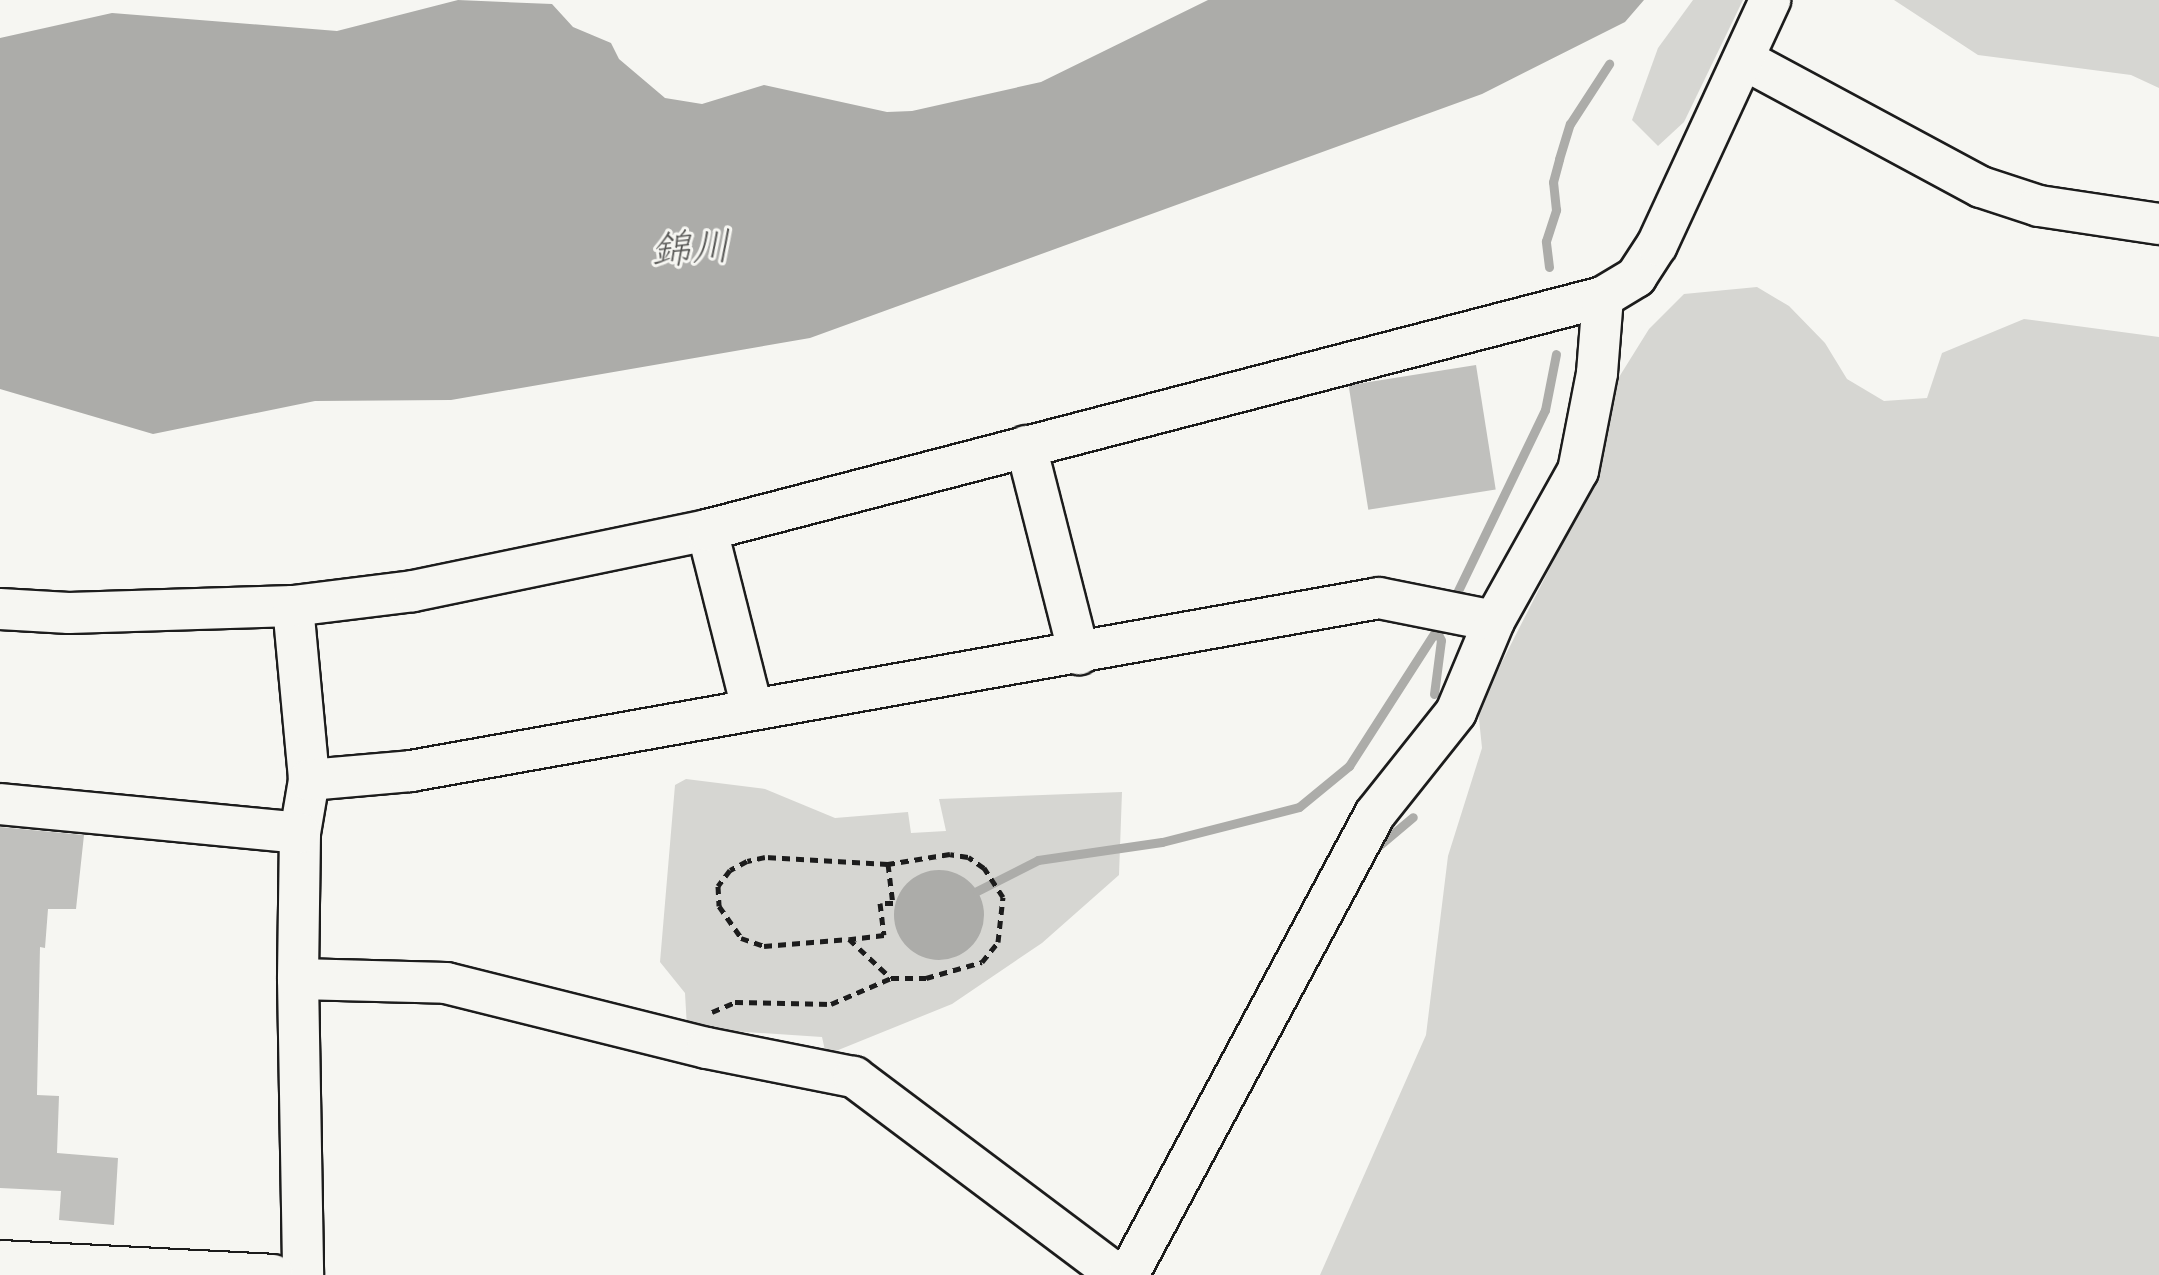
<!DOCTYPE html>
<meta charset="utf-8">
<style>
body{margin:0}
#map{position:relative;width:2159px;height:1275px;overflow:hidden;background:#f6f6f2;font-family:Caveat,"Klee One",sans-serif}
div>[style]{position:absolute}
.green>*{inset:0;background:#d6d6d2}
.water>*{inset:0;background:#acaca9}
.round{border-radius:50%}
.stream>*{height:9px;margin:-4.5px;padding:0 4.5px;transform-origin:4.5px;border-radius:4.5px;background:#acaca9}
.building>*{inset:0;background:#c0c0bd;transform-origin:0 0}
.path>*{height:5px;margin-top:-2.5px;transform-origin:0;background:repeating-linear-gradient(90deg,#1c1c1c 0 8px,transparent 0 14px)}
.roads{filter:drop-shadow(2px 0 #1c1c1c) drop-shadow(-2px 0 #1c1c1c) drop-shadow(0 2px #1c1c1c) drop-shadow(0 -2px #1c1c1c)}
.minor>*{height:40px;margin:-20px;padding:0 20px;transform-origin:20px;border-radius:20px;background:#f6f6f2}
span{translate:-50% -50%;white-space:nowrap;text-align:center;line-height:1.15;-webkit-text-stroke:6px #f6f6f2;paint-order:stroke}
.water-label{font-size:40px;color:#565654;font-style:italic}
</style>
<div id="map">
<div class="green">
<i style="clip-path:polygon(1693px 0,1743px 0,1684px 122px,1658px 146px,1632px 120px,1658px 48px)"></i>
<i style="clip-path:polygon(1894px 0,2159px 0,2159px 88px,2131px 75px,1978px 55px)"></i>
<i style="clip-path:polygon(1757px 287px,1789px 306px,1825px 343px,1847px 379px,1884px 401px,1927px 398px,1942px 353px,2024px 319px,2159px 337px,2159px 1275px,1320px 1275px,1426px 1035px,1448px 856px,1482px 748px,1478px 709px,1588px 493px,1606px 398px,1649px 329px,1684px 294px)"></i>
<i style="clip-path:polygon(686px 779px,765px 789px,835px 818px,908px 812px,911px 833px,946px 831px,939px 799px,1122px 792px,1119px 875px,1042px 943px,952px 1004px,826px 1055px,822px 1037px,687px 1028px,685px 993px,660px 962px,675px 785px)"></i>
</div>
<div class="water">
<i style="clip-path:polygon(458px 0,552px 4px,573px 27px,611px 43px,619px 59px,665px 98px,702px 104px,764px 85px,887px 112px,912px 111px,1041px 82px,1208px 0,1644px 0,1625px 22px,1482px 94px,810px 338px,451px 400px,315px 401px,153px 434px,0 389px,0 38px,112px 13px,337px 31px)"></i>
<i class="round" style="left:894px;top:870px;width:90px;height:90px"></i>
</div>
<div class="stream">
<i style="left:1549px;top:267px;width:26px;rotate:-97deg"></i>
<i style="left:1546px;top:241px;width:33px;rotate:-72deg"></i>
<i style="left:1556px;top:210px;width:28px;rotate:-96deg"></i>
<i style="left:1553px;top:182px;width:24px;rotate:-75deg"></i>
<i style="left:1559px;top:159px;width:37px;rotate:-73deg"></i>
<i style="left:1570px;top:124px;width:72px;rotate:-57deg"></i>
<i style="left:1453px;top:601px;width:212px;rotate:-64.3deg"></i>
<i style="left:1545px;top:410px;width:57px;rotate:-78.9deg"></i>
<i style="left:1434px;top:694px;width:54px;rotate:-82.6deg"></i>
<i style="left:1441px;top:640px;width:11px;rotate:-117deg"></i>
<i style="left:1376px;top:848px;width:48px;rotate:-40deg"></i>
<i style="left:977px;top:891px;width:68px;rotate:-26.9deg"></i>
<i style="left:1038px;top:860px;width:125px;rotate:-8.3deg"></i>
<i style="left:1162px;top:842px;width:141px;rotate:-14.3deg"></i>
<i style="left:1299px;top:807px;width:65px;rotate:-39.4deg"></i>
<i style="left:1349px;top:766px;width:172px;rotate:-57.3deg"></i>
</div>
<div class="building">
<i style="left:1476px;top:365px;width:126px;height:129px;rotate:81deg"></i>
<i style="clip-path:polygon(0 827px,84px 835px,76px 909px,48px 909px,45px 948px,40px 947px,37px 1095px,59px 1096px,57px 1153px,118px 1158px,114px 1225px,59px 1220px,61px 1191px,0 1188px)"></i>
</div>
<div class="path">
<i style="left:888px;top:864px;width:123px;rotate:-176.7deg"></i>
<i style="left:765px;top:857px;width:18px;rotate:167deg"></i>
<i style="left:747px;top:861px;width:19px;rotate:152deg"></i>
<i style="left:730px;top:870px;width:20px;rotate:127deg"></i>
<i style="left:718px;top:886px;width:20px;rotate:87deg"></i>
<i style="left:719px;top:906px;width:39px;rotate:55deg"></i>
<i style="left:741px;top:938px;width:24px;rotate:19deg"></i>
<i style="left:764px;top:946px;width:85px;rotate:-4.7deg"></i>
<i style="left:849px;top:939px;width:57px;rotate:42.9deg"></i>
<i style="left:712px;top:1012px;width:25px;rotate:-23deg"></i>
<i style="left:735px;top:1002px;width:96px;rotate:1.2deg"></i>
<i style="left:831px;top:1004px;width:65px;rotate:-23.4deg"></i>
<i style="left:891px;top:978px;width:35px"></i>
<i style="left:926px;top:978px;width:58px;rotate:-15.9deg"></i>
<i style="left:982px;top:962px;width:26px;rotate:-51deg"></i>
<i style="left:998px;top:942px;width:45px;rotate:-83.7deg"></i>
<i style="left:1003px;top:897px;width:35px;rotate:-123deg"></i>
<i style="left:984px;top:868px;width:19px;rotate:-145deg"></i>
<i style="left:968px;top:857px;width:18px;rotate:-171deg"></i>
<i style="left:950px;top:854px;width:63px;rotate:170.8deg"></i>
<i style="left:888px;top:864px;width:39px;rotate:83deg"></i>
<i style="left:893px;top:903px;width:13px;rotate:180deg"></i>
<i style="left:880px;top:903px;width:32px;rotate:83deg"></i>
<i style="left:884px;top:935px;width:35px;rotate:173deg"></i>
</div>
<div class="roads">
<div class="minor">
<i style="left:1745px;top:60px;width:268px;rotate:28.3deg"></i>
<i style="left:1981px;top:187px;width:61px;rotate:18.1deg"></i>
<i style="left:2039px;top:206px;width:121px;rotate:8.5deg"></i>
<i style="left:1026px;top:446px;width:215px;rotate:75.7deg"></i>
<i style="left:707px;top:530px;width:184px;rotate:75.8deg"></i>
<i style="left:293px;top:606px;width:175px;rotate:84.7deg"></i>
<i style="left:309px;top:780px;width:54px;rotate:99.6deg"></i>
<i style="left:300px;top:833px;width:146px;rotate:90.8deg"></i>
<i style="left:298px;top:979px;width:296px;rotate:89deg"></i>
<i style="left:0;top:609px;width:69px;rotate:3.3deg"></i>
<i style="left:69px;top:613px;width:224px;rotate:-1.8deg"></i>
<i style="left:293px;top:606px;width:121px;rotate:-7.1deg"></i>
<i style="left:413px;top:591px;width:300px;rotate:-11.7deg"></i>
<i style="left:707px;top:530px;width:926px;rotate:-14.58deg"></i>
<i style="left:1603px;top:297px;width:39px;rotate:-31deg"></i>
<i style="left:1636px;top:277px;width:38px;rotate:-57deg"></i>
<i style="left:1657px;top:245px;width:270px;rotate:-65.2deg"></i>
<i style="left:309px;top:780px;width:102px;rotate:-5deg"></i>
<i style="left:411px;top:771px;width:983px;rotate:-10.13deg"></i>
<i style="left:1379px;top:598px;width:117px;rotate:11.3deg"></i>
<i style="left:0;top:804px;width:301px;rotate:5.5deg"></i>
<i style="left:298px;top:979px;width:148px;rotate:1.5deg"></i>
<i style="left:446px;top:983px;width:269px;rotate:14deg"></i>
<i style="left:707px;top:1048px;width:150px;rotate:11.2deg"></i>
<i style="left:854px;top:1077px;width:330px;rotate:36.9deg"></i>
<i style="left:0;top:1261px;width:273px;rotate:2.9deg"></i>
<i style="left:1128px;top:1275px;width:523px;rotate:-61.82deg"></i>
<i style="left:1375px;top:814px;width:130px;rotate:-51.5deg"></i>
<i style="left:1456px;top:712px;width:99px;rotate:-67.3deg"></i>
<i style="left:1494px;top:621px;width:172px;rotate:-60.8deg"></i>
<i style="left:1578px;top:471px;width:100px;rotate:-79deg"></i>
<i style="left:1597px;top:373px;width:76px;rotate:-85.5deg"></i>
</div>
</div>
<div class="water-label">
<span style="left:691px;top:248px;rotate:-3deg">錦川</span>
</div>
</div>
